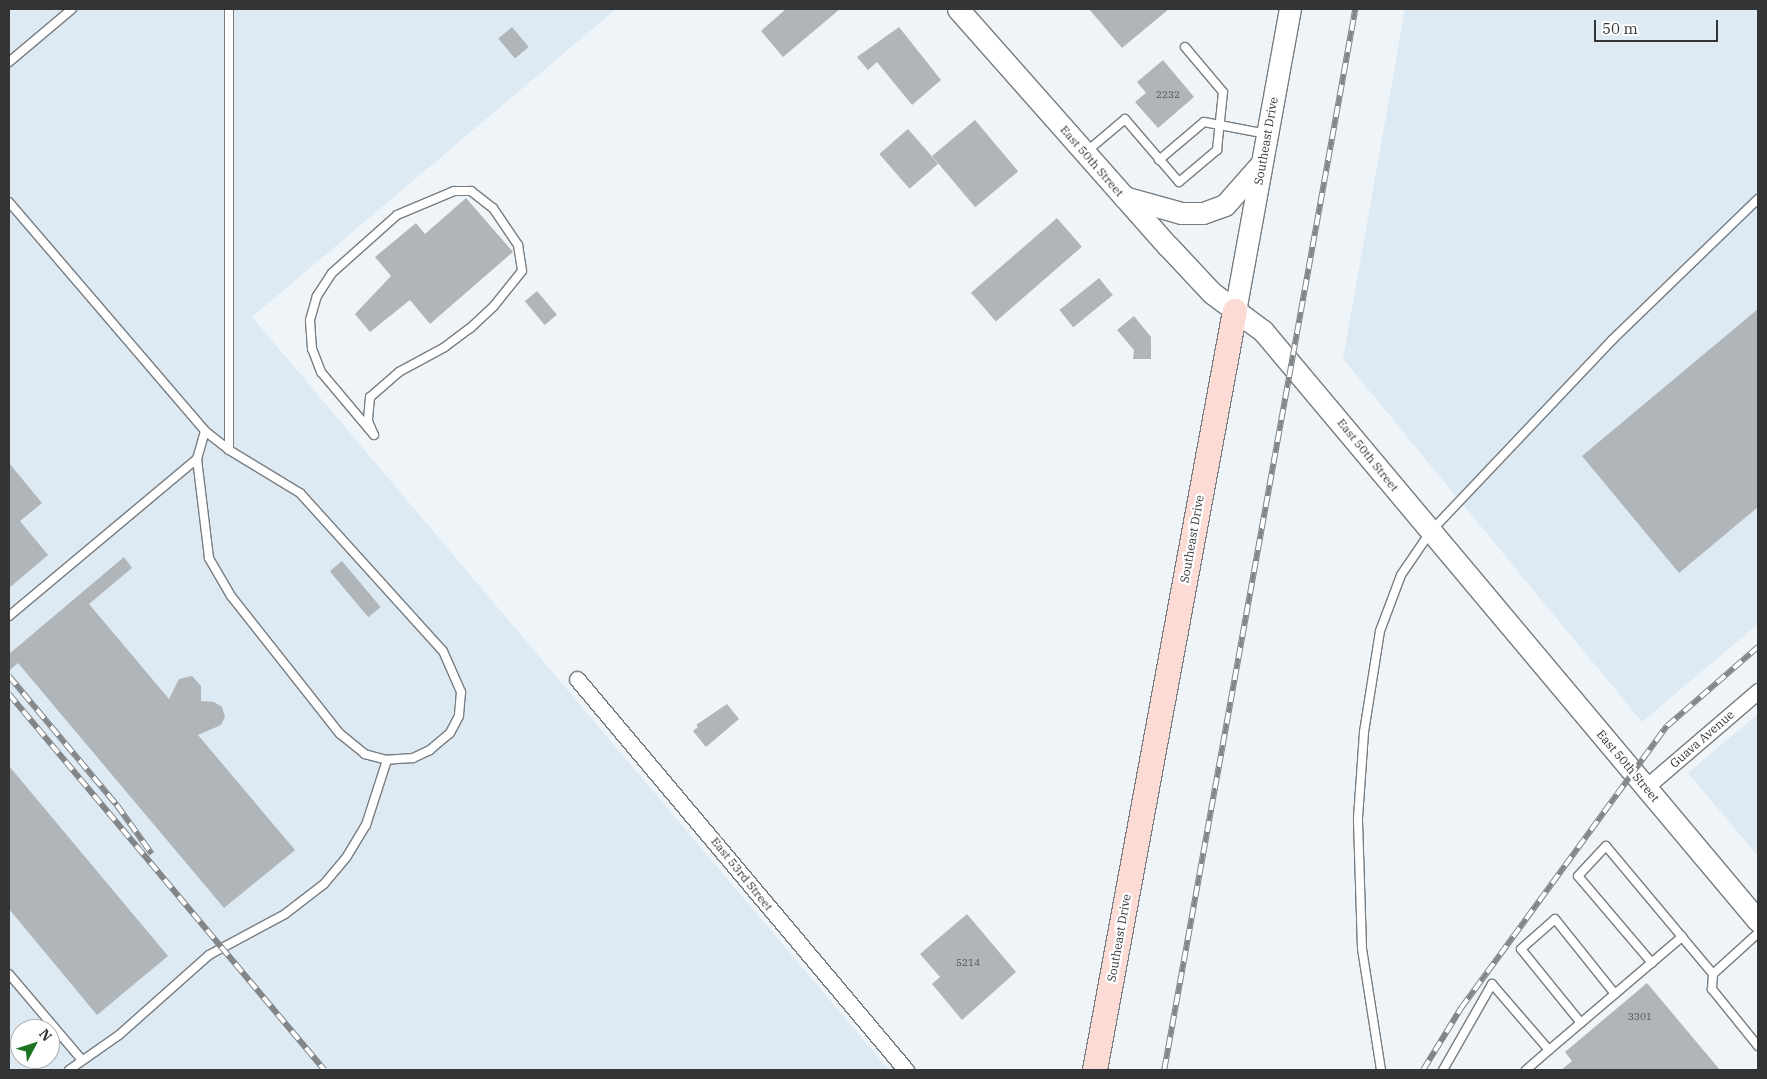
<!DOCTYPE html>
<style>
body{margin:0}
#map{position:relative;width:1767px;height:1079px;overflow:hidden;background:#eff4f8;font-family:"IBM Plex Serif",serif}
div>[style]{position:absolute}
.built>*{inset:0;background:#deeaf3}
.building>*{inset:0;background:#b0b5b9;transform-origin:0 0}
.roads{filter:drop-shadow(1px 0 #787d81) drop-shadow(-1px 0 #787d81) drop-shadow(0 1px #787d81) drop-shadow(0 -1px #787d81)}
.lane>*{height:8px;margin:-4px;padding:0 4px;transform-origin:4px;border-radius:4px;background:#fff}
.street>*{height:15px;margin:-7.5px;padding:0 7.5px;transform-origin:7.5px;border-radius:7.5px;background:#fff}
.secondary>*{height:21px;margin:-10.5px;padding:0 10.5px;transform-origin:10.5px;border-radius:10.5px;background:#fff}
.primary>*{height:24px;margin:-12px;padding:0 12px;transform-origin:12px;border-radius:12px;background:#fddbd5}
.rail>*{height:5.5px;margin-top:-2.75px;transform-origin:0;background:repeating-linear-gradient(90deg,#fff 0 11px,#828689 0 22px);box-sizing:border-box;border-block:1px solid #828689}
span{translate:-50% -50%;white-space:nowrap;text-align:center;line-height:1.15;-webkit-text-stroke:4.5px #fff;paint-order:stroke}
.number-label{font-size:10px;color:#525457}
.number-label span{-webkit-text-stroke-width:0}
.street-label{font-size:12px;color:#323436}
.frame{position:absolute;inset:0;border:10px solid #323436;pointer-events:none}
.north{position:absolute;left:10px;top:1019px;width:50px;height:50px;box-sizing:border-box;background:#fff;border:1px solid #adaeaf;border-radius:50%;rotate:50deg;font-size:14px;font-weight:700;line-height:20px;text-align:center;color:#323436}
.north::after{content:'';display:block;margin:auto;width:18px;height:22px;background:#1c7421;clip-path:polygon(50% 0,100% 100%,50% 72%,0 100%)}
.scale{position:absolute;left:1594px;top:20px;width:124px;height:22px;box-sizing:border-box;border:2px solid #323436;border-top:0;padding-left:6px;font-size:15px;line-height:18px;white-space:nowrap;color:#323436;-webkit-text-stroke:4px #fff;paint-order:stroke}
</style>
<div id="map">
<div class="built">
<i style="clip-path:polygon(evenodd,9px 9px,616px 9px,252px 317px,889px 1070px,9px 1070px,9px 9px,20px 1029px,50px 1029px,50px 1059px,20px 1059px,20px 1029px)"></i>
<i style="clip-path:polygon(1405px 9px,1758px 9px,1758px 624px,1642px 722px,1343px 359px)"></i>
<i style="clip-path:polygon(1758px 714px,1758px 856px,1688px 773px)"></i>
</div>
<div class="building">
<i style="clip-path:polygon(786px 9px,840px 9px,783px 57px,761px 31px)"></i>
<i style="clip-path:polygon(1089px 9px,1169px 9px,1122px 48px)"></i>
<i style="left:512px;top:27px;width:26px;height:18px;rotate:50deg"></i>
<i style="clip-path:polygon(899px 27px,941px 80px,912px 105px,877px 62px,868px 70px,857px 57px)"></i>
<i style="clip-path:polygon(1163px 60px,1194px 97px,1158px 128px,1135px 102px,1146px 93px,1137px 82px)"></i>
<i style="left:975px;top:120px;width:67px;height:56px;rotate:50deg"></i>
<i style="left:908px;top:129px;width:46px;height:38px;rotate:49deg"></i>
<i style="clip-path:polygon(466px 198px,513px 252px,430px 324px,410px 300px,370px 332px,355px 314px,391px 276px,375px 257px,416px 223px,425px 234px)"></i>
<i style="left:1057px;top:218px;width:38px;height:114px;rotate:49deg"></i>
<i style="left:1099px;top:278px;width:22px;height:51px;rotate:51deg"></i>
<i style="left:537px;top:291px;width:31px;height:16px;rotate:50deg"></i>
<i style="clip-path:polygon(1758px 309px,1758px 507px,1679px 573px,1582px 456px)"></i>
<i style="clip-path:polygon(1134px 316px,1151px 337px,1151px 359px,1133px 359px,1134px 350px,1117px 330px)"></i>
<i style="clip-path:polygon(9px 463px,42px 503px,20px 521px,48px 555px,9px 588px)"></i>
<i style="clip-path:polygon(124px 557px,132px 568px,89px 604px,169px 699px,179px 679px,192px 676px,201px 686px,201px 701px,214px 702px,222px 707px,225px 717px,221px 725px,198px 735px,295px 850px,224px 908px,18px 663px,9px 671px,9px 654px)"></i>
<i style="left:342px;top:561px;width:60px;height:16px;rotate:50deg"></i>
<i style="clip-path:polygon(727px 704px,739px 719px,706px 747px,693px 731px,698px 727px,696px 725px)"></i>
<i style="clip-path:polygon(9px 766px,168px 956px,97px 1015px,9px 909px)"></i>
<i style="clip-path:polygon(967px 914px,1016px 972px,962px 1020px,932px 984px,940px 977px,920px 954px)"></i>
<i style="clip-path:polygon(1647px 983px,1720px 1070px,1561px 1070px,1572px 1061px,1565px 1052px)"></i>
</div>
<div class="roads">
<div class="lane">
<i style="left:9px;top:62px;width:82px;rotate:-40.1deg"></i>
<i style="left:1086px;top:152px;width:51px;rotate:-40.2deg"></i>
<i style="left:1125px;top:119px;width:83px;rotate:49.4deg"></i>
<i style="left:1179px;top:182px;width:50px;rotate:-40.1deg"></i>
<i style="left:1217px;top:150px;width:58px;rotate:-84.1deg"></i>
<i style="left:1223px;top:92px;width:59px;rotate:-130.2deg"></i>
<i style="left:1159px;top:160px;width:59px;rotate:-40.2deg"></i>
<i style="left:1204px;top:122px;width:64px;rotate:10.8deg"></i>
<i style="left:454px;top:191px;width:17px"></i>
<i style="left:471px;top:191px;width:28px;rotate:38deg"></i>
<i style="left:493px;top:208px;width:45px;rotate:56deg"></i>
<i style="left:518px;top:245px;width:26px;rotate:81deg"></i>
<i style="left:522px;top:271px;width:45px;rotate:128.7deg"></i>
<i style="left:494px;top:306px;width:33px;rotate:137deg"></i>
<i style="left:470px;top:328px;width:31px;rotate:143deg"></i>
<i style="left:445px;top:347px;width:52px;rotate:151.5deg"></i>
<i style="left:399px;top:372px;width:38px;rotate:139deg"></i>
<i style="left:370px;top:397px;width:24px;rotate:95deg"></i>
<i style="left:368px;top:421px;width:15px;rotate:67deg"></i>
<i style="left:374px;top:435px;width:82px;rotate:-130.1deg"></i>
<i style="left:321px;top:372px;width:25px;rotate:-111deg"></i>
<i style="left:312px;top:349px;width:29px;rotate:-94deg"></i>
<i style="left:310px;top:320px;width:25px;rotate:-74deg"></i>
<i style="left:317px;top:296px;width:27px;rotate:-57deg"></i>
<i style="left:332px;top:273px;width:87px;rotate:-41.7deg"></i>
<i style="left:397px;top:215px;width:62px;rotate:-22.8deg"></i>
<i style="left:9px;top:202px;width:301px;rotate:49.4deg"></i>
<i style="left:205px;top:431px;width:31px;rotate:38deg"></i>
<i style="left:229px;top:450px;width:83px;rotate:31.2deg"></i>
<i style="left:300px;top:493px;width:213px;rotate:47.9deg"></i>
<i style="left:443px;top:651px;width:45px;rotate:66.3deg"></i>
<i style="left:461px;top:692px;width:24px;rotate:95deg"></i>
<i style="left:459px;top:716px;width:19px;rotate:118deg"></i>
<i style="left:450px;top:733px;width:26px;rotate:140deg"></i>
<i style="left:430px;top:750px;width:19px;rotate:155deg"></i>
<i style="left:413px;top:758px;width:26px;rotate:176deg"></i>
<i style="left:387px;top:760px;width:23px;rotate:-165deg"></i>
<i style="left:365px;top:754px;width:32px;rotate:-141deg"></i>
<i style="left:340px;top:734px;width:176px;rotate:-128.3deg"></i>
<i style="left:231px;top:596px;width:44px;rotate:-120.1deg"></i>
<i style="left:209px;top:558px;width:100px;rotate:-96.9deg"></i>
<i style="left:197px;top:459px;width:29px;rotate:-74deg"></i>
<i style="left:229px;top:450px;width:441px;rotate:-90deg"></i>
<i style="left:9px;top:616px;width:245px;rotate:-39.9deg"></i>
<i style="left:1652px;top:963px;width:114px;rotate:-130.4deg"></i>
<i style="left:1578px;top:876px;width:41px;rotate:-47deg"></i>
<i style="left:1606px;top:846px;width:119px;rotate:50.1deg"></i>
<i style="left:9px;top:974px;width:111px;rotate:49.7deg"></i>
<i style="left:1713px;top:974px;width:15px;rotate:94deg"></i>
<i style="left:1712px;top:989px;width:73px;rotate:51.1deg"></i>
<i style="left:1581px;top:1023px;width:95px;rotate:-129deg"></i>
<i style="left:1521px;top:949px;width:45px;rotate:-41.4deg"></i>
<i style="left:1555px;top:919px;width:96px;rotate:51.3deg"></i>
<i style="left:69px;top:1070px;width:61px;rotate:-35deg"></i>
<i style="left:119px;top:1035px;width:120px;rotate:-41.6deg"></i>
<i style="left:209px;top:955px;width:86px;rotate:-28.3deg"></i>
<i style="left:285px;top:914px;width:49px;rotate:-37.6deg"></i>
<i style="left:324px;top:884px;width:34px;rotate:-50deg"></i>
<i style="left:346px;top:858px;width:39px;rotate:-59deg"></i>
<i style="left:366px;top:825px;width:68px;rotate:-72.1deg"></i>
<i style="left:1381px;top:1070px;width:123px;rotate:-98.9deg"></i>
<i style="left:1362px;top:948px;width:130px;rotate:-91.8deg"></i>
<i style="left:1358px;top:818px;width:86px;rotate:-86deg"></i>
<i style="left:1364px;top:732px;width:102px;rotate:-81deg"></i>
<i style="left:1380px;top:631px;width:60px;rotate:-69.4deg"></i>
<i style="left:1401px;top:575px;width:53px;rotate:-55.7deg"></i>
<i style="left:1431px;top:531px;width:263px;rotate:-46.5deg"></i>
<i style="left:1612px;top:340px;width:203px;rotate:-44deg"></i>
<i style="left:1443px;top:1070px;width:99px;rotate:-60.3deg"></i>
<i style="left:1492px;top:984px;width:87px;rotate:49.2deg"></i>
<i style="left:1549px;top:1050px;width:175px;rotate:-40.4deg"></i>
<i style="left:1682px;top:937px;width:48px;rotate:50deg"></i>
<i style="left:1713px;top:974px;width:61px;rotate:-42.3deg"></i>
<i style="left:1526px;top:1070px;width:30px;rotate:-41deg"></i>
</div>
<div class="street">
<i style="left:577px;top:679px;width:511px;rotate:49.92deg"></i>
<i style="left:1646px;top:787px;width:148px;rotate:-40.6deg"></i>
</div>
<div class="secondary">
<i style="left:958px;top:9px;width:317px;rotate:48.5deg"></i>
<i style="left:1168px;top:246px;width:64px;rotate:46.9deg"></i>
<i style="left:1212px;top:293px;width:64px;rotate:36.7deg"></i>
<i style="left:1263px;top:331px;width:770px;rotate:50deg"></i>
<i style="left:1124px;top:197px;width:59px;rotate:15.7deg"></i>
<i style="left:1181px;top:213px;width:22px"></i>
<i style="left:1203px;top:213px;width:23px;rotate:-20deg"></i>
<i style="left:1225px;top:205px;width:55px;rotate:-48.7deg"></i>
<i style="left:1235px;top:311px;width:307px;rotate:-79.7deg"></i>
</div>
<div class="primary">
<i style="left:1095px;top:1070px;width:772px;rotate:-79.55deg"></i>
</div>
</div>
<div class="rail">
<i style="left:9px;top:676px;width:168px;rotate:50.1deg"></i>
<i style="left:117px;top:805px;width:60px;rotate:54.5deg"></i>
<i style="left:9px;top:694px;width:491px;rotate:50deg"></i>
<i style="left:1164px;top:1070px;width:1078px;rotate:-79.79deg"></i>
<i style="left:1423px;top:1070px;width:73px;rotate:-58.5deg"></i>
<i style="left:1461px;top:1008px;width:349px;rotate:-53.9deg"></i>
<i style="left:1667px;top:726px;width:121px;rotate:-41deg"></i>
</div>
<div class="number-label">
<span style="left:1168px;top:95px">2232</span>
<span style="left:968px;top:963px">5214</span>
<span style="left:1640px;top:1017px">3301</span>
</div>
<div class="street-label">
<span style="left:1266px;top:141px;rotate:-80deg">Southeast Drive</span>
<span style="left:1092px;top:161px;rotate:49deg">East 50th Street</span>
<span style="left:1368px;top:455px;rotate:51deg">East 50th Street</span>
<span style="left:1192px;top:539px;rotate:-80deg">Southeast Drive</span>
<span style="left:1702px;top:739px;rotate:-41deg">Guava Avenue</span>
<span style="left:1628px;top:766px;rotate:50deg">East 50th Street</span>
<span style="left:742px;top:874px;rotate:51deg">East 53rd Street</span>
<span style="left:1119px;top:938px;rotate:-80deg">Southeast Drive</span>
</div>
<div class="frame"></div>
<div class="north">N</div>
<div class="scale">50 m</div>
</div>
